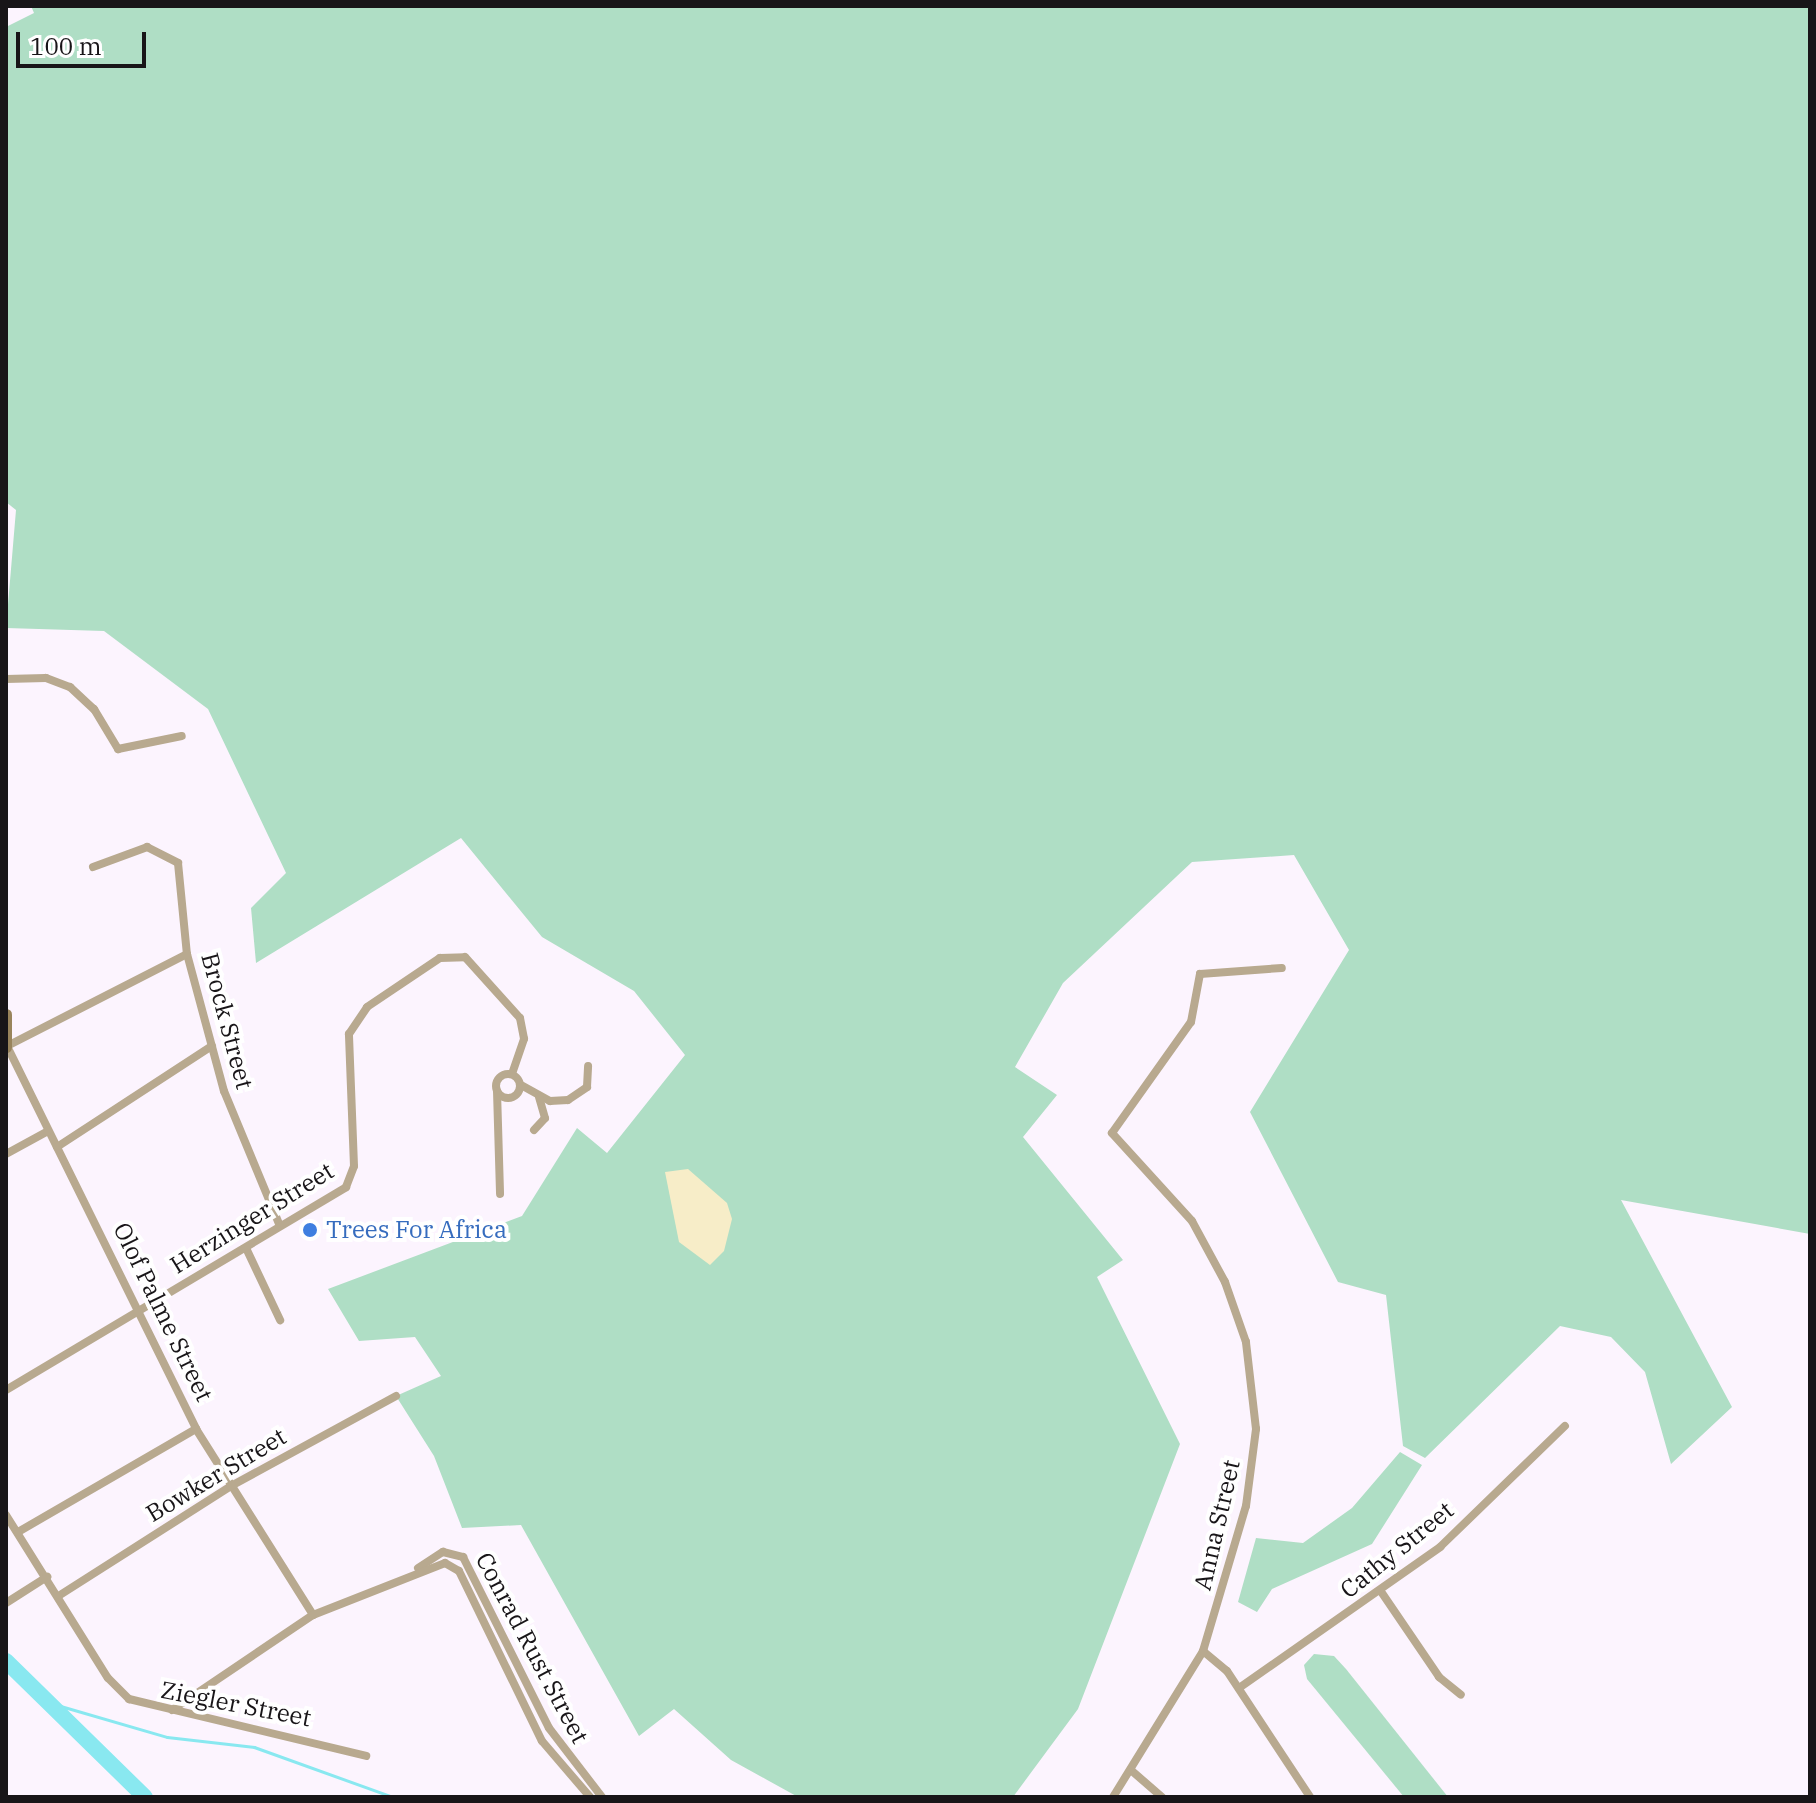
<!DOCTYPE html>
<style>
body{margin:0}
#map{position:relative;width:1816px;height:1803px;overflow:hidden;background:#fcf4fe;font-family:"IBM Plex Serif",serif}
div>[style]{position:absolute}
.green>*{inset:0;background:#afdec5}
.sand>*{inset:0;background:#f7edc8}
.stream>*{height:3px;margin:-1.5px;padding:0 1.5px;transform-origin:1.5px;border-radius:1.5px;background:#89e8f0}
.river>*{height:16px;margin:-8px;padding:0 8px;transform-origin:8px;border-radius:8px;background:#89e8f0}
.street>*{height:8px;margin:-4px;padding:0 4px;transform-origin:4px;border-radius:4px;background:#b8a98f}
.street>.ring{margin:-4px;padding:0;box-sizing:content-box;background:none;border:8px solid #b8a98f;border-radius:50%}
.secondary>*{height:11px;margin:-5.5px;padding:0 5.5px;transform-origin:5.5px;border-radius:5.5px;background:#99845c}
.dots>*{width:22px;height:22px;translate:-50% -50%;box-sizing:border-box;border:4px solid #fff;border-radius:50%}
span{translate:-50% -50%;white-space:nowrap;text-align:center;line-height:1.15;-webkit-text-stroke:8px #fff;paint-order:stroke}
.street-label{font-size:24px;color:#181518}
.shop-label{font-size:24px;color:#366cbe}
.left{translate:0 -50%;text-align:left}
.frame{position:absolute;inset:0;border:8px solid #181518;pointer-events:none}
.scale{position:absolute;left:16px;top:32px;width:130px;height:36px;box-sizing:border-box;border:4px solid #181518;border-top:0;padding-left:10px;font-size:24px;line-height:28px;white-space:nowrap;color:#181518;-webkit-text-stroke:6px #fff;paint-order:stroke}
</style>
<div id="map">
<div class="green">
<i style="clip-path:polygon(31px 6px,1810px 6px,1810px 1234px,1621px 1200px,1732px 1407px,1671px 1464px,1645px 1372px,1611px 1337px,1560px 1326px,1425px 1458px,1403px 1446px,1386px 1295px,1338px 1282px,1250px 1112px,1349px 950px,1294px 855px,1192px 862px,1063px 983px,1015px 1067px,1057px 1095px,1023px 1137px,1123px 1260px,1097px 1277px,1180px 1444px,1078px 1709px,1013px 1797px,798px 1797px,731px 1760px,674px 1709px,639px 1736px,521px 1525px,462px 1528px,434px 1456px,396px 1396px,441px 1376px,415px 1337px,359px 1341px,328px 1289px,522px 1216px,577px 1128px,607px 1153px,685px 1055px,634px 991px,542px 937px,461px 838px,256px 963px,251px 908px,286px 873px,208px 709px,104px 631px,6px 628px,16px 510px,6px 502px,6px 27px,34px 13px)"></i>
<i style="clip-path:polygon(1400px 1452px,1422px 1465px,1372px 1544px,1272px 1589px,1257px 1612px,1238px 1602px,1256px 1538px,1303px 1543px,1352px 1508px)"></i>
<i style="clip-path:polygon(1314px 1654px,1334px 1656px,1346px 1669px,1448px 1797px,1404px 1797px,1307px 1679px,1304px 1665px)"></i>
</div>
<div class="sand">
<i style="clip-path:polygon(688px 1169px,727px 1203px,732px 1219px,724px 1251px,710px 1265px,679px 1242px,665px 1172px)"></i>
</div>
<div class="stream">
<i style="left:57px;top:1705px;width:115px;rotate:16.2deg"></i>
<i style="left:167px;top:1737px;width:88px;rotate:6.6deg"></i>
<i style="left:254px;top:1747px;width:148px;rotate:19.8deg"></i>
</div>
<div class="river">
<i style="left:6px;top:1661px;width:194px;rotate:44.4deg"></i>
</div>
<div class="street">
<i style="left:6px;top:679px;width:40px;rotate:-1.4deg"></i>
<i style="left:46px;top:678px;width:26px;rotate:21deg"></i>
<i style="left:70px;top:687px;width:33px;rotate:43deg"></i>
<i style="left:94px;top:709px;width:47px;rotate:59deg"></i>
<i style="left:118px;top:749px;width:65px;rotate:-11.5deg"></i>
<i style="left:93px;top:867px;width:58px;rotate:-20.3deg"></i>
<i style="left:147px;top:847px;width:35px;rotate:27deg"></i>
<i style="left:178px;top:863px;width:91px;rotate:84.4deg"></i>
<i style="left:187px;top:954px;width:142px;rotate:74.9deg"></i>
<i style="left:224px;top:1091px;width:146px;rotate:67.5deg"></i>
<i style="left:187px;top:954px;width:202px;rotate:152.9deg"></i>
<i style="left:7px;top:1046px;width:427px;rotate:63.7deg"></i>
<i style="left:196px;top:1429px;width:220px;rotate:57.8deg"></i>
<i class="ring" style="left:496px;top:1074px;width:16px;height:16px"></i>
<i style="left:521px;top:1085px;width:33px;rotate:29deg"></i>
<i style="left:550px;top:1101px;width:18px;rotate:-3deg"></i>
<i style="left:568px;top:1100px;width:23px;rotate:-34deg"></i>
<i style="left:587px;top:1087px;width:21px;rotate:-87deg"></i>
<i style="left:497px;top:1091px;width:103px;rotate:88.3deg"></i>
<i style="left:534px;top:1130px;width:16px;rotate:-47deg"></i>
<i style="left:545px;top:1118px;width:22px;rotate:-106deg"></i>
<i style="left:57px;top:1147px;width:185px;rotate:-33.1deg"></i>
<i style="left:6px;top:1154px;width:48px;rotate:-28.7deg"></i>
<i style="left:246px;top:1248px;width:80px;rotate:64.7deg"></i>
<i style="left:6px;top:1390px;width:396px;rotate:-30.8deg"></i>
<i style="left:346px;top:1187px;width:22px;rotate:-69deg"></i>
<i style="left:354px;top:1166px;width:132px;rotate:-92.2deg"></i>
<i style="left:349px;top:1034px;width:32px;rotate:-56deg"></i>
<i style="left:367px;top:1007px;width:88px;rotate:-33.9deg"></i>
<i style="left:440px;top:958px;width:25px;rotate:-2deg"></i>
<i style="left:465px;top:957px;width:82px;rotate:48deg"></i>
<i style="left:520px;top:1018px;width:21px;rotate:79deg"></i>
<i style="left:524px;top:1039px;width:37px;rotate:109deg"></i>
<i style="left:6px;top:1515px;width:192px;rotate:58deg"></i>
<i style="left:108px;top:1678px;width:30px;rotate:45deg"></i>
<i style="left:129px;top:1699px;width:244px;rotate:13.5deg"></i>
<i style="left:18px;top:1532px;width:206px;rotate:-30.1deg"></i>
<i style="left:418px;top:1568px;width:30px;rotate:-33deg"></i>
<i style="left:443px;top:1552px;width:21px;rotate:14deg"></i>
<i style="left:463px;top:1557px;width:191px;rotate:63.3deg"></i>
<i style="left:549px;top:1728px;width:87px;rotate:52.5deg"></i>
<i style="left:1382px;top:1593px;width:102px;rotate:55.8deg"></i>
<i style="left:1439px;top:1677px;width:28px;rotate:39deg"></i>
<i style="left:60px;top:1595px;width:203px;rotate:-32.5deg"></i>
<i style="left:231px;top:1486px;width:188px;rotate:-28.6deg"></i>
<i style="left:6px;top:1603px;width:49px;rotate:-32.4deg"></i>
<i style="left:1203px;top:1651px;width:31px;rotate:40deg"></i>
<i style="left:1227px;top:1671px;width:151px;rotate:56.6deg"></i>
<i style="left:1239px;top:1688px;width:246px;rotate:-35deg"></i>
<i style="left:1440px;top:1547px;width:174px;rotate:-44.1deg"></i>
<i style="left:172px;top:1710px;width:170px;rotate:-34deg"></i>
<i style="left:313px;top:1615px;width:142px;rotate:-21.5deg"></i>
<i style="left:445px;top:1563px;width:16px;rotate:30deg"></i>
<i style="left:459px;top:1571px;width:189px;rotate:64deg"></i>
<i style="left:542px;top:1741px;width:74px;rotate:49.4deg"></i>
<i style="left:1132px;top:1771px;width:40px;rotate:41deg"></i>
<i style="left:1113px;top:1797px;width:172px;rotate:-58.3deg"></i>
<i style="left:1203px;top:1651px;width:151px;rotate:-73.5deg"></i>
<i style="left:1246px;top:1506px;width:78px;rotate:-82.6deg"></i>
<i style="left:1256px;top:1429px;width:88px;rotate:-96.6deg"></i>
<i style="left:1246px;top:1342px;width:64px;rotate:-109.3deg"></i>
<i style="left:1225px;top:1282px;width:69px;rotate:-118.4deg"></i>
<i style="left:1192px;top:1221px;width:119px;rotate:-132.3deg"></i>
<i style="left:1112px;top:1133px;width:136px;rotate:-54.6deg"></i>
<i style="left:1191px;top:1022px;width:49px;rotate:-79.4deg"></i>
<i style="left:1200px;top:974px;width:82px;rotate:-4.2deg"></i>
</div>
<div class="secondary">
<i style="left:6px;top:1014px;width:33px;rotate:90deg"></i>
</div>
<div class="dots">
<i style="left:310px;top:1230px;background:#3f7fe0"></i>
</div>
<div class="street-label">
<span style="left:227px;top:1021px;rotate:75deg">Brock Street</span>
<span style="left:252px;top:1218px;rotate:-32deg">Herzinger Street</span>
<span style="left:163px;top:1312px;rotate:64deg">Olof Palme Street</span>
<span style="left:216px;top:1475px;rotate:-31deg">Bowker Street</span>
<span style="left:1217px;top:1525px;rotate:-77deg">Anna Street</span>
<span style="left:1397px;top:1550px;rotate:-39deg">Cathy Street</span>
<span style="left:532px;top:1648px;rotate:62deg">Conrad Rust Street</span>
<span style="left:236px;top:1704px;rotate:11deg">Ziegler Street</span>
</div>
<div class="shop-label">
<span class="left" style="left:326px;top:1230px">Trees For Africa</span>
</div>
<div class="frame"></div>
<div class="scale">100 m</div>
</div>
